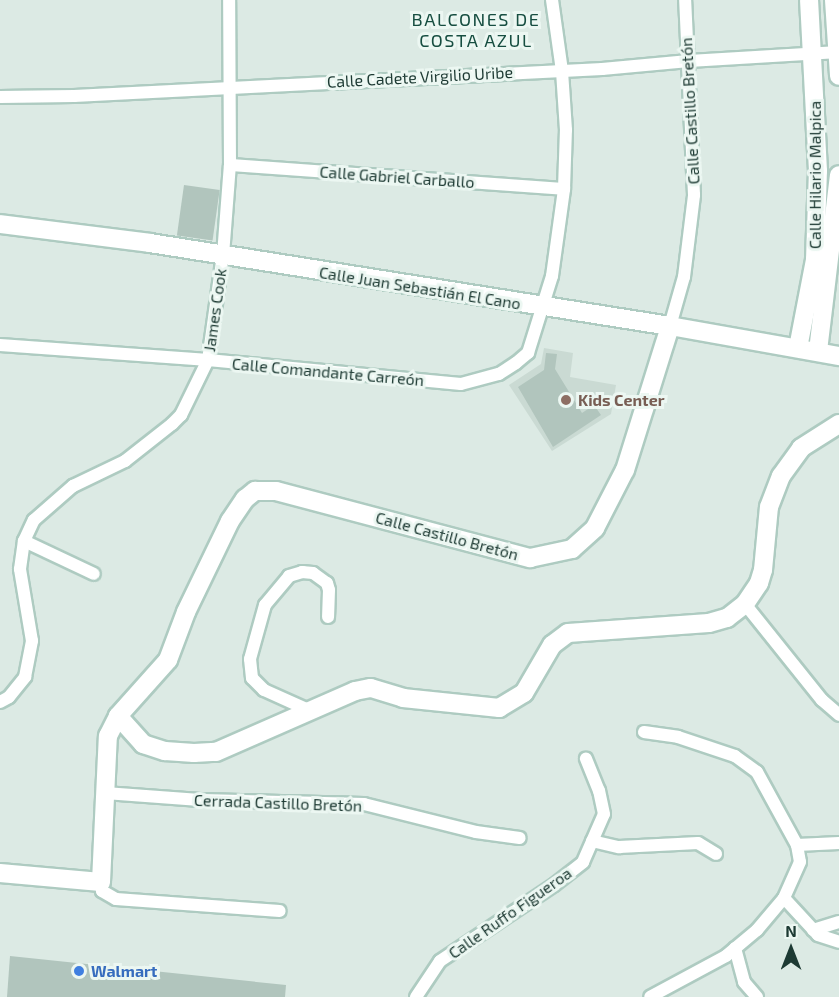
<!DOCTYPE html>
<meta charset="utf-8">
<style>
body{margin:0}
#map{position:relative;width:839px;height:997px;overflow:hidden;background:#dceae4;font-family:"Exo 2",sans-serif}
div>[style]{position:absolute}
.built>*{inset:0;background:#cadad3}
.building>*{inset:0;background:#b1c5bd;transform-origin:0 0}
.roads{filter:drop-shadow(2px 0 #aecbc1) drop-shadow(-2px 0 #aecbc1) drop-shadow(0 2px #aecbc1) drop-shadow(0 -2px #aecbc1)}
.street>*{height:12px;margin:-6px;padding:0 6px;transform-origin:6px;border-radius:6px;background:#fff}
.secondary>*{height:18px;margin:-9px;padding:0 9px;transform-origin:9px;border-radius:9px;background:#fff}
.dots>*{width:16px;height:16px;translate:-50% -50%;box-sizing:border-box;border:3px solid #ecf7f2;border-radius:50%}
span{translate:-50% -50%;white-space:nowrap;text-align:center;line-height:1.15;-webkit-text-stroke:6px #ecf7f2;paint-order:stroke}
.street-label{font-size:16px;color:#1d3a33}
.education-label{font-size:16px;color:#785e54;font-weight:700}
.left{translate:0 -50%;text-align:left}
.shop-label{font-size:16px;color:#366cbe;font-weight:700}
.neighbourhood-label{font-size:18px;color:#174e41;letter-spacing:1.5px}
.north{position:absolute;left:761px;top:919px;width:60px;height:60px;-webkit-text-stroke:4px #ecf7f2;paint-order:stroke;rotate:0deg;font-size:16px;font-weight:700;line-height:24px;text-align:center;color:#1d3a33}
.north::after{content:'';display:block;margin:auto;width:21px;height:27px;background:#1d3a33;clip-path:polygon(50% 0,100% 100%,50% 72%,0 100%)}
</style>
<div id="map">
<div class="built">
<i style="clip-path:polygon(544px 348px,573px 353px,570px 377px,616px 385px,611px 414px,552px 451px,509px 385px,541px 364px)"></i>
</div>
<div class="building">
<i style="left:184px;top:185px;width:36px;height:51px;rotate:8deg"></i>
<i style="clip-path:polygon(546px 353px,557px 354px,555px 369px,582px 413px,594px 405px,601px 415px,553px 447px,518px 387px,544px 370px)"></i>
<i style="clip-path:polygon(10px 956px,286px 985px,285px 997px,7px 997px)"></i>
</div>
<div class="roads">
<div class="street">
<i style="left:0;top:97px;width:74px;rotate:-0.8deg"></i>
<i style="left:74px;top:96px;width:529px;rotate:-2.93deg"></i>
<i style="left:602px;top:69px;width:87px;rotate:-5.3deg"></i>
<i style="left:689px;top:61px;width:150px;rotate:-3.4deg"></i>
<i style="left:230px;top:165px;width:335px;rotate:4.1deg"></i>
<i style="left:670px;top:326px;width:51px;rotate:-74.1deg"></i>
<i style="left:684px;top:277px;width:83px;rotate:-83deg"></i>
<i style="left:694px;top:195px;width:195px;rotate:-92.6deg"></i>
<i style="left:0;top:345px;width:209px;rotate:4.1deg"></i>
<i style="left:208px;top:360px;width:254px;rotate:5.4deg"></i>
<i style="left:461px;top:384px;width:39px;rotate:-15deg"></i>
<i style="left:499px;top:374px;width:20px;rotate:-33deg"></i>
<i style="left:516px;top:363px;width:16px;rotate:-40deg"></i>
<i style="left:528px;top:353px;width:81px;rotate:-72.7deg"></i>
<i style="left:552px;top:276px;width:88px;rotate:-82.1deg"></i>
<i style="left:564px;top:189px;width:59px;rotate:-88.1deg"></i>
<i style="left:566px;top:130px;width:59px;rotate:-93.9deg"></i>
<i style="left:562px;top:71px;width:72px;rotate:-98deg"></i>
<i style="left:24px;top:541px;width:77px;rotate:25.2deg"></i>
<i style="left:745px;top:604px;width:123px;rotate:51.3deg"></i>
<i style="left:822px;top:700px;width:23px;rotate:41deg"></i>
<i style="left:0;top:702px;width:10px;rotate:-29deg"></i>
<i style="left:9px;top:697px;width:26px;rotate:-51deg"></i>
<i style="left:25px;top:677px;width:37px;rotate:-79deg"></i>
<i style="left:32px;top:641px;width:73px;rotate:-99.5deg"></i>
<i style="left:20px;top:569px;width:28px;rotate:-82deg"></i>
<i style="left:24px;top:541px;width:23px;rotate:-65deg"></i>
<i style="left:34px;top:520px;width:52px;rotate:-41.1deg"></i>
<i style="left:73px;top:486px;width:58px;rotate:-25.7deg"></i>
<i style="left:125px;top:461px;width:60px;rotate:-38.2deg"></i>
<i style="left:172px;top:424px;width:13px;rotate:-45deg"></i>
<i style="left:181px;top:415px;width:61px;rotate:-63.9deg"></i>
<i style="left:208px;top:360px;width:106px;rotate:-81.9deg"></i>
<i style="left:223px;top:255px;width:90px;rotate:-85.6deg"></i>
<i style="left:230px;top:165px;width:165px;rotate:-90.3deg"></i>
<i style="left:313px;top:712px;width:54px;rotate:-155.8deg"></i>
<i style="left:264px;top:690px;width:17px;rotate:-135deg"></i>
<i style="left:252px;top:678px;width:19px;rotate:-96deg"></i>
<i style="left:250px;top:659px;width:56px;rotate:-74.5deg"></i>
<i style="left:265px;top:605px;width:38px;rotate:-50deg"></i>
<i style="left:289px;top:576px;width:14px;rotate:-17deg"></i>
<i style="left:302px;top:572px;width:11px;rotate:5deg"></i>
<i style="left:313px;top:573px;width:17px;rotate:36deg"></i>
<i style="left:327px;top:583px;width:7px;rotate:74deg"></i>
<i style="left:329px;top:590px;width:27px;rotate:92deg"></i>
<i style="left:644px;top:732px;width:34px;rotate:8deg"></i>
<i style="left:678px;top:737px;width:60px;rotate:18.4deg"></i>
<i style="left:735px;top:756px;width:27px;rotate:36deg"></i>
<i style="left:757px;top:772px;width:83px;rotate:61.3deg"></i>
<i style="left:797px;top:845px;width:17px;rotate:80deg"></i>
<i style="left:800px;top:862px;width:39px;rotate:114deg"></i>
<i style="left:784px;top:898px;width:42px;rotate:130.2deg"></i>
<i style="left:757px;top:930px;width:40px;rotate:140deg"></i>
<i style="left:726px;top:956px;width:86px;rotate:151.7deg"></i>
<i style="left:105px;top:793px;width:95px;rotate:4.2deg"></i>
<i style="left:200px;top:800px;width:164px;rotate:1.4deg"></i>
<i style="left:364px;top:804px;width:115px;rotate:14deg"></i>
<i style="left:476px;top:832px;width:44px;rotate:7.8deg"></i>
<i style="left:592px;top:841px;width:28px;rotate:13deg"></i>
<i style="left:619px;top:847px;width:79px;rotate:-2.9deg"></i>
<i style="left:698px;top:843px;width:21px;rotate:31deg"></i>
<i style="left:797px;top:845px;width:42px;rotate:-2.7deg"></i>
<i style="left:101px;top:882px;width:9px;rotate:84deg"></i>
<i style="left:102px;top:891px;width:16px;rotate:30deg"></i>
<i style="left:116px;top:899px;width:164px;rotate:4.2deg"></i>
<i style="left:784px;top:898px;width:50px;rotate:47.4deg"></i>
<i style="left:818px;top:935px;width:22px;rotate:18deg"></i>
<i style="left:813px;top:930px;width:27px;rotate:-17deg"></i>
<i style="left:735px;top:948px;width:35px;rotate:75deg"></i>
<i style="left:744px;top:982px;width:20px;rotate:49deg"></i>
<i style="left:416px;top:997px;width:43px;rotate:-56.3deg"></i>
<i style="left:440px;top:961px;width:137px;rotate:-33.7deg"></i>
<i style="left:554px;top:885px;width:37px;rotate:-38deg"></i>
<i style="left:583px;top:862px;width:52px;rotate:-66.4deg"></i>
<i style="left:604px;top:814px;width:24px;rotate:-102deg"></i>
<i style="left:599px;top:791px;width:35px;rotate:-112deg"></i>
</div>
<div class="secondary">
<i style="left:834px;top:0;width:76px;rotate:86.2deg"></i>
<i style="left:0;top:224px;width:151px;rotate:7.2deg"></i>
<i style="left:150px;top:243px;width:527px;rotate:9.07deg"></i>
<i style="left:670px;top:326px;width:172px;rotate:10.1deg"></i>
<i style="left:798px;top:348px;width:90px;rotate:-79.1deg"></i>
<i style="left:815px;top:260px;width:89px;rotate:-88.1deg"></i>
<i style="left:818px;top:171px;width:171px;rotate:-93deg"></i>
<i style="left:818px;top:351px;width:177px;rotate:-83.2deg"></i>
<i style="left:118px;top:716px;width:38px;rotate:48deg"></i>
<i style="left:143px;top:744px;width:23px;rotate:18deg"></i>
<i style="left:165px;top:751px;width:29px;rotate:4deg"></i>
<i style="left:194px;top:753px;width:22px;rotate:-3deg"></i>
<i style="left:216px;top:752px;width:152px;rotate:-23.7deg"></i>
<i style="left:355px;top:691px;width:16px;rotate:-11deg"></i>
<i style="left:371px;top:688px;width:34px;rotate:17deg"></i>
<i style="left:403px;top:698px;width:97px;rotate:5.9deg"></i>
<i style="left:499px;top:708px;width:29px;rotate:-31deg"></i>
<i style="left:524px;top:693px;width:56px;rotate:-59.7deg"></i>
<i style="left:552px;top:645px;width:20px;rotate:-37deg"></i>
<i style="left:568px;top:633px;width:141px;rotate:-4.1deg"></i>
<i style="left:709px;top:623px;width:19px;rotate:-16deg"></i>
<i style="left:727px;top:618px;width:23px;rotate:-38deg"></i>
<i style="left:745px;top:604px;width:25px;rotate:-56deg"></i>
<i style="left:759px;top:583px;width:14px;rotate:-73deg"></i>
<i style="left:763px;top:570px;width:63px;rotate:-84.6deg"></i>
<i style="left:769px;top:507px;width:33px;rotate:-69deg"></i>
<i style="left:781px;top:476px;width:34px;rotate:-54deg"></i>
<i style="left:801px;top:448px;width:45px;rotate:-32.3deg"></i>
<i style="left:0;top:873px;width:101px;rotate:5.1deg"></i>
<i style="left:101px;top:882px;width:146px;rotate:-87.3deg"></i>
<i style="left:108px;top:736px;width:22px;rotate:-63deg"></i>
<i style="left:118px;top:716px;width:75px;rotate:-48.2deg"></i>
<i style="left:168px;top:660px;width:51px;rotate:-69.4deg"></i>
<i style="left:186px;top:612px;width:101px;rotate:-64.2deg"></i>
<i style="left:230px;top:521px;width:27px;rotate:-56deg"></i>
<i style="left:245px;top:499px;width:13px;rotate:-39deg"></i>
<i style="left:255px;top:491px;width:21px"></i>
<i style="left:276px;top:491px;width:263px;rotate:14.8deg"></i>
<i style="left:530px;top:558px;width:43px;rotate:-12.1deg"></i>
<i style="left:572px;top:549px;width:31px;rotate:-42deg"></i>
<i style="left:595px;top:528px;width:65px;rotate:-62.7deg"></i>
<i style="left:625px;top:470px;width:151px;rotate:-72.6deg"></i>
</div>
</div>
<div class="dots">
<i style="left:566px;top:400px;background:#8d6e63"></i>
<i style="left:79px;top:971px;background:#3f7fe0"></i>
</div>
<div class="street-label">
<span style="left:420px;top:77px;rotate:-3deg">Calle Cadete Virgilio Uribe</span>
<span style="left:690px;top:111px;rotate:-93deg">Calle Castillo Bretón</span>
<span style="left:815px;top:175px;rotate:-90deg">Calle Hilario Malpica</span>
<span style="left:397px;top:177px;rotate:4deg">Calle Gabriel Carballo</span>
<span style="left:420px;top:288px;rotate:9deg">Calle Juan Sebastián El Cano</span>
<span style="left:215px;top:310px;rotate:-82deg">James Cook</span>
<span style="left:328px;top:372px;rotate:5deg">Calle Comandante Carreón</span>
<span style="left:447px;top:536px;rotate:15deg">Calle Castillo Bretón</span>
<span style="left:278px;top:803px;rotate:2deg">Cerrada Castillo Bretón</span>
<span style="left:510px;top:913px;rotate:-35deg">Calle Ruffo Figueroa</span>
</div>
<div class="education-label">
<span class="left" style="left:578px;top:400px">Kids Center</span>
</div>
<div class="shop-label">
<span class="left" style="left:91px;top:971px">Walmart</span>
</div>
<div class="neighbourhood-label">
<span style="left:476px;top:30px">BALCONES DE<br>COSTA AZUL</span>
</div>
<div class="north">N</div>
</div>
